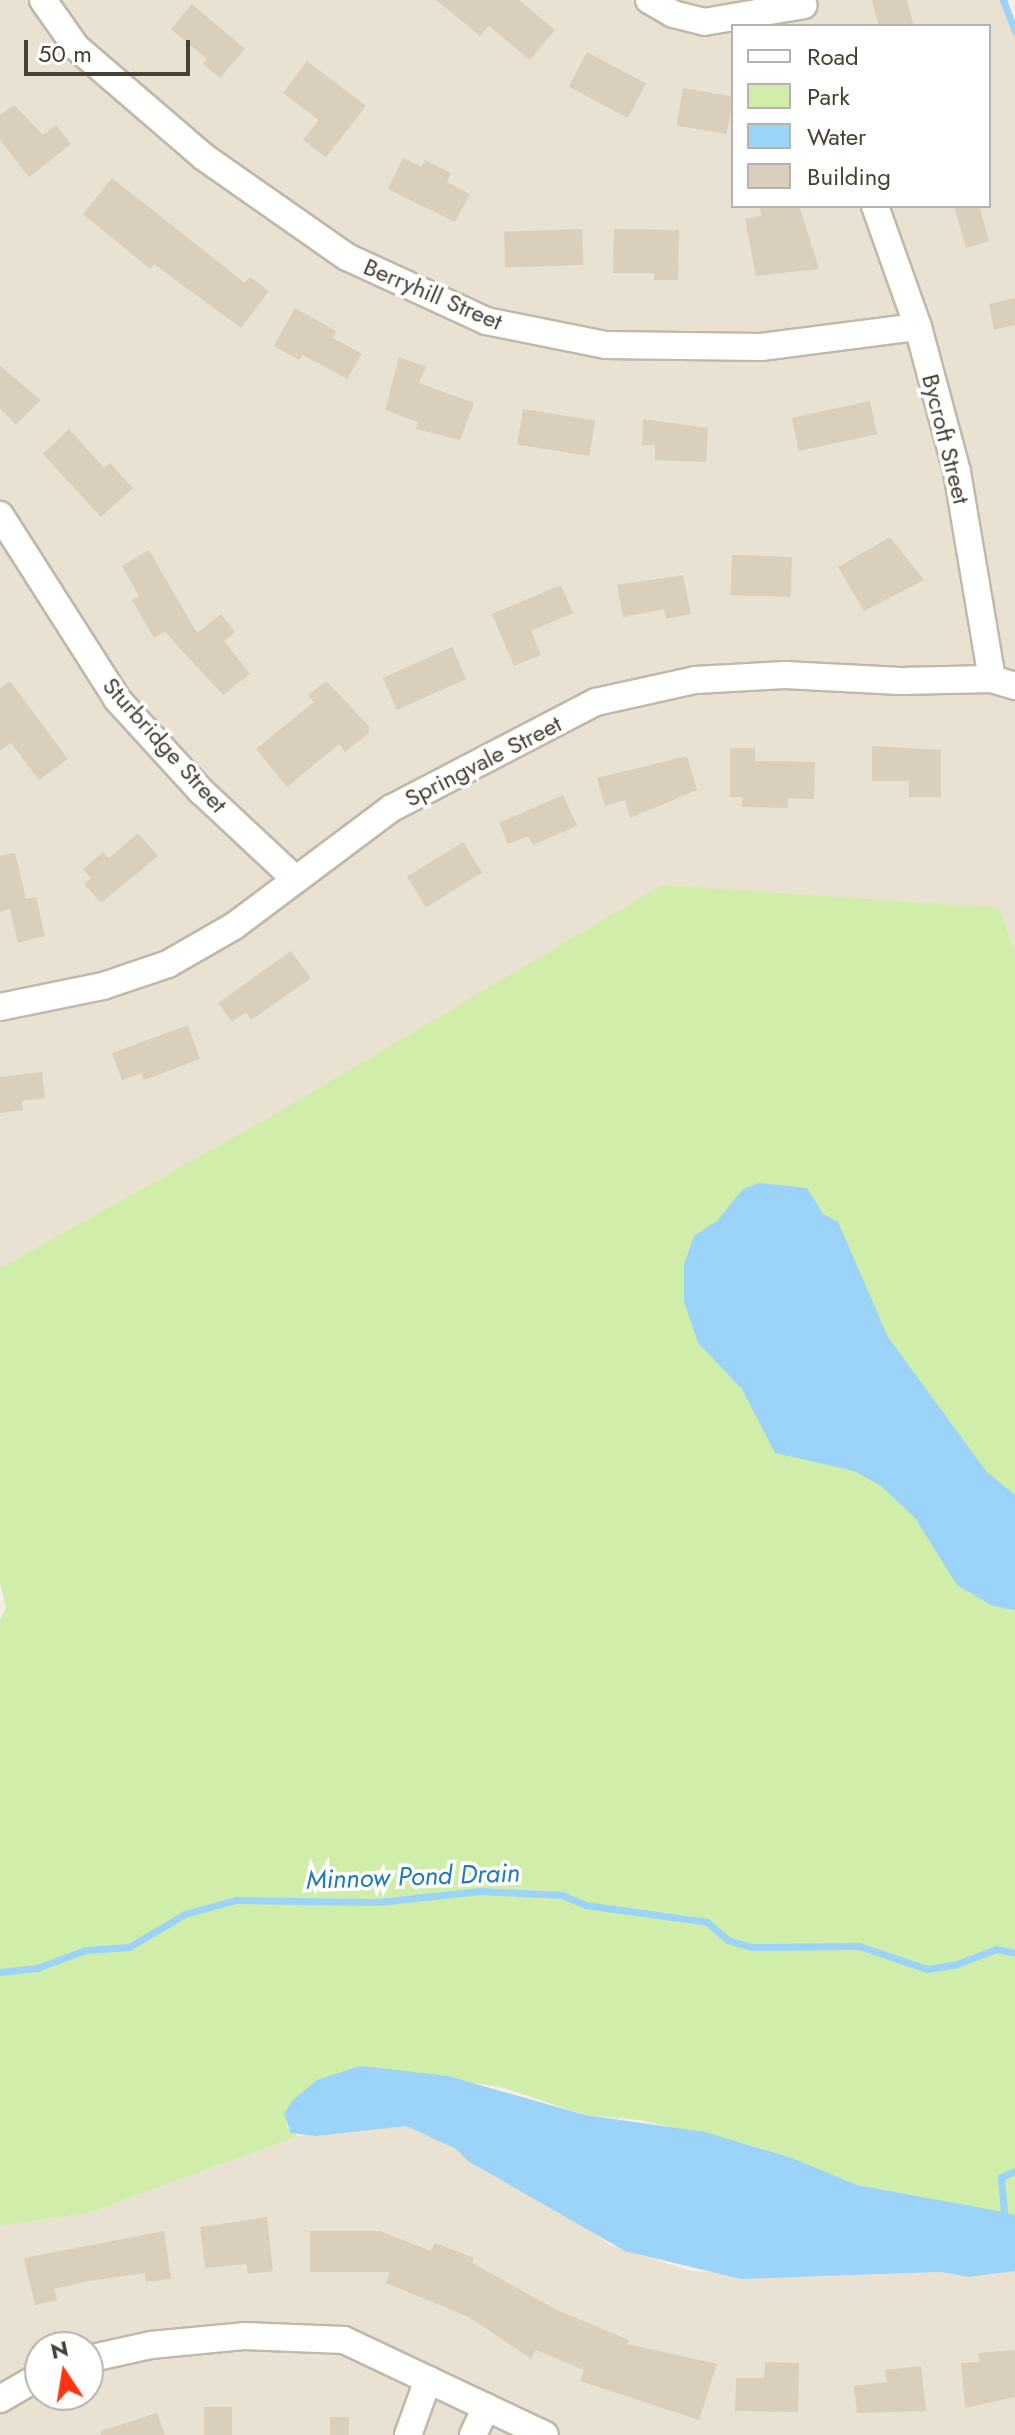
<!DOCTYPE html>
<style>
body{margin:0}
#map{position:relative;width:1015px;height:2435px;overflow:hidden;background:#f5f0e6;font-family:Jost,sans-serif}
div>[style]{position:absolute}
.residential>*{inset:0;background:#e9e2d3}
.green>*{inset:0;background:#d0edaa}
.water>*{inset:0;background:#9cd3f8}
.stream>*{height:7px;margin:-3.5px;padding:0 3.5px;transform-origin:3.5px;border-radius:3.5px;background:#9cd3f8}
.building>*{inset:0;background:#dacebd;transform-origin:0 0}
.roads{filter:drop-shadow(2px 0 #c1b8a7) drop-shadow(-2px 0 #c1b8a7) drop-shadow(0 2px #c1b8a7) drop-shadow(0 -2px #c1b8a7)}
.minor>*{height:26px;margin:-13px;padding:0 13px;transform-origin:13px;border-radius:13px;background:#fff}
span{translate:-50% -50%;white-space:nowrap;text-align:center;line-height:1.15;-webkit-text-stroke:7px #fff;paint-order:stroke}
.street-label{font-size:24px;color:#484034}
.water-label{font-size:26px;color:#2179b6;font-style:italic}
.legend{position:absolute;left:731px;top:24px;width:260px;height:184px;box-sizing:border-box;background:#fff;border:2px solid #b6b3ae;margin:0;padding:10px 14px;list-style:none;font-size:24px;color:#484034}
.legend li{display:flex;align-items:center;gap:16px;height:40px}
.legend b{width:40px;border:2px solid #b6b3ae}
.north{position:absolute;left:24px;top:2331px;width:80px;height:80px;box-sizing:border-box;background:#fff;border:2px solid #b6b3ae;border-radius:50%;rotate:348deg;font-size:22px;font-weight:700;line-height:32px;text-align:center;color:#484034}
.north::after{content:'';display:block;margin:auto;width:28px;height:36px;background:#ff3312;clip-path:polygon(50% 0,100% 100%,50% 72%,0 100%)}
.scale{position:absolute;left:24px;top:40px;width:166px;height:36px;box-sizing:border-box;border:4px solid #484034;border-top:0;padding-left:10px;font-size:24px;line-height:28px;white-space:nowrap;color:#484034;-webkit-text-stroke:6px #fff;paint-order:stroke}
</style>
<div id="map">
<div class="residential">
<i style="clip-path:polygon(evenodd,0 0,1008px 0,1015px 27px,1015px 953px,1000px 908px,273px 1115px,0 1268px,0 0,733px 26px,989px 26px,989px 206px,733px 206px,733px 26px)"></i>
<i style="clip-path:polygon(evenodd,370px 2126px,406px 2126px,456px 2149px,468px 2161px,571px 2217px,610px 2245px,691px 2271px,809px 2277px,941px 2272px,968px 2277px,1015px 2271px,1015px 2435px,0 2435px,0 2226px,88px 2213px,298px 2136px,370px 2126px,40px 2347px,88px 2347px,88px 2395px,40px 2395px,40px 2347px)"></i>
</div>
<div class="green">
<i style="clip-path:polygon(662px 885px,1000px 908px,1015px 953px,1015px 2215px,858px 2185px,750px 2145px,640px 2120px,585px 2115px,501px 2087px,360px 2066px,286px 2109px,287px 2127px,298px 2136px,88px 2213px,0 2226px,0 1620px,6px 1607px,0 1582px,0 1268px,273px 1115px)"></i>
</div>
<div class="water">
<i style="clip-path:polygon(759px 1183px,807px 1188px,823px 1214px,838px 1222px,888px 1337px,986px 1471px,1015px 1495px,1015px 1610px,993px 1606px,957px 1585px,915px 1518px,881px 1486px,854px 1471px,775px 1453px,742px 1389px,698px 1343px,684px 1302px,684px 1264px,694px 1236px,718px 1220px,743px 1189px)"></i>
<i style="clip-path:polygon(360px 2066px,448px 2076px,585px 2115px,705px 2132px,792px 2158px,857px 2185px,1004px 2212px,1015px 2215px,1015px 2271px,968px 2277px,941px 2272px,741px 2279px,625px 2251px,468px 2161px,456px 2149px,406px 2126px,316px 2136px,291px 2133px,284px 2114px,292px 2101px,317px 2080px)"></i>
</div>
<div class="stream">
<i style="left:1003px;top:0;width:34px;rotate:69deg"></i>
<i style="left:0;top:1972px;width:37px;rotate:-6deg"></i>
<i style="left:37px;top:1968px;width:52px;rotate:-20.2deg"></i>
<i style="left:86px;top:1950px;width:43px;rotate:-4deg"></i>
<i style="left:129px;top:1947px;width:65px;rotate:-30.5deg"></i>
<i style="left:185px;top:1914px;width:53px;rotate:-15.4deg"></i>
<i style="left:236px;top:1900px;width:141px;rotate:0.8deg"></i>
<i style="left:377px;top:1902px;width:104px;rotate:-6.1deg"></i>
<i style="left:480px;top:1891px;width:82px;rotate:2.8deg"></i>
<i style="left:562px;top:1895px;width:25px;rotate:23deg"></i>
<i style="left:585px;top:1905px;width:123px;rotate:7.9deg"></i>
<i style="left:707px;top:1922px;width:28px;rotate:41deg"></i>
<i style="left:728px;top:1940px;width:24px;rotate:17deg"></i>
<i style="left:751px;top:1947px;width:108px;rotate:-0.5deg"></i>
<i style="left:859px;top:1946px;width:72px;rotate:18.7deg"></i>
<i style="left:927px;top:1969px;width:30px;rotate:-9deg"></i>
<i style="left:957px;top:1964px;width:42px;rotate:-21deg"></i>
<i style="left:996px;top:1949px;width:19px;rotate:12deg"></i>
<i style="left:1004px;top:2212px;width:35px;rotate:-95deg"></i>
<i style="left:1001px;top:2177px;width:15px;rotate:-23deg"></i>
</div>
<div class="building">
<i style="clip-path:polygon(436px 0,519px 0,555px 30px,530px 60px,489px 26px,480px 36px)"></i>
<i style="clip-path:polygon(872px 0,907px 0,914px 26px,879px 26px)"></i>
<i style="clip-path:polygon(192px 4px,245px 49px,220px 78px,203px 64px,207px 59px,171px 29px)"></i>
<i style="left:587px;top:52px;width:67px;height:39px;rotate:28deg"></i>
<i style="clip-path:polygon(307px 61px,366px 106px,326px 157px,303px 140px,319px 120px,283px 93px)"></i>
<i style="left:683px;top:88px;width:51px;height:38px;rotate:10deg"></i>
<i style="clip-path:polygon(14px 105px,43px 135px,56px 125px,71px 144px,29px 177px,0 140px,0 115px)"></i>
<i style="clip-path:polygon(403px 158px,422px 167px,425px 160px,451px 173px,447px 182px,470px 194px,455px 222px,388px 189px)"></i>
<i style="clip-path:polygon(112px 178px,245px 283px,250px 277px,269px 291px,241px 328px,154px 264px,150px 269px,83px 214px)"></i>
<i style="clip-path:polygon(760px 206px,800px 208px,819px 269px,756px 276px,745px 219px,761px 216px)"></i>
<i style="clip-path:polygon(954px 206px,979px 206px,989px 241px,966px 248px)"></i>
<i style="left:582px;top:229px;width:36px;height:78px;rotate:88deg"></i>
<i style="clip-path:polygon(614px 229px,679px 230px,678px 280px,654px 280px,654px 273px,613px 273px)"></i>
<i style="clip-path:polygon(1015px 298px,1015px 325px,994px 330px,989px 304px)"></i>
<i style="clip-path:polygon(295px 308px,336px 331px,333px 338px,362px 354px,347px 379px,303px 355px,299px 360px,274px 346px)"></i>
<i style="clip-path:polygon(399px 357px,426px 367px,419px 383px,474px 403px,460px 440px,416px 429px,418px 422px,385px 410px)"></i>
<i style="clip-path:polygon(0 366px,41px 400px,16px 425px,0 408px)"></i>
<i style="left:870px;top:401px;width:34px;height:80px;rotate:78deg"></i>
<i style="left:523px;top:409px;width:73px;height:36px;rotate:9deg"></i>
<i style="clip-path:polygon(643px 419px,708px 428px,706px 462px,655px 460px,655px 445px,642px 445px)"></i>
<i style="clip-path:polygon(69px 429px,104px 468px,110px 463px,133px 488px,101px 517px,43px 454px)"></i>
<i style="clip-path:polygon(890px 537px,924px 580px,864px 611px,838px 567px)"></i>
<i style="clip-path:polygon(149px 550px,197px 633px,221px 614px,235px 632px,224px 641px,250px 674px,223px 695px,165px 632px,154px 638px,132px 600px,139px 596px,122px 566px)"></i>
<i style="left:732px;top:555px;width:60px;height:40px;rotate:2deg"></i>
<i style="clip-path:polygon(683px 575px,691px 614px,666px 619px,664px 609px,623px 617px,617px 585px)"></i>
<i style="clip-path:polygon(561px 585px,573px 613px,531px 631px,541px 655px,514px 666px,492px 614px)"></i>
<i style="left:452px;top:647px;width:35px;height:76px;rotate:66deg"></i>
<i style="clip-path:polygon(10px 681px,68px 759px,39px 780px,11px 743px,0 751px,0 688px)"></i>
<i style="clip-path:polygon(326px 681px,369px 726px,369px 733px,345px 752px,339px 744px,287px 787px,256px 749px,314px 702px,308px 695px)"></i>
<i style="clip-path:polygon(872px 746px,941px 750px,941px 797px,909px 797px,909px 781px,872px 781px)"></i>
<i style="clip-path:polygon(730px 748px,755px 748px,755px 761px,815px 762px,814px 799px,788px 798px,788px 808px,742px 807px,742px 797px,730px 797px)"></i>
<i style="clip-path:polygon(687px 756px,697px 790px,630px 818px,625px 800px,605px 806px,597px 778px)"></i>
<i style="clip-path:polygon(563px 795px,577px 826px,533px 845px,528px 836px,508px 844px,499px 823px)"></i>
<i style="clip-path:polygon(138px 833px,158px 856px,101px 903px,84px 884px,91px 878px,83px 869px,103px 852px,109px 858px)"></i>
<i style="left:463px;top:842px;width:36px;height:66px;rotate:58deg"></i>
<i style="clip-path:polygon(15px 853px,26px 899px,36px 897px,45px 936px,18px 943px,10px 909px,0 912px,0 856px)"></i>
<i style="clip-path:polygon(291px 951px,311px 978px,251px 1020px,246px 1012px,232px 1022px,218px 1003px)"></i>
<i style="clip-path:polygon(188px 1025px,200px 1059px,144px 1080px,141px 1073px,122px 1080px,112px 1053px)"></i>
<i style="clip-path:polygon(42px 1072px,45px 1098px,22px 1101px,23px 1110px,0 1113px,0 1077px)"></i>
<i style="clip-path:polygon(267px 2217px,273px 2271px,248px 2274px,246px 2264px,205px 2268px,200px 2227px)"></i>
<i style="clip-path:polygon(164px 2231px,171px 2279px,146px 2282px,145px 2273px,89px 2281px,54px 2289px,57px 2300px,35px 2305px,24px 2258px)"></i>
<i style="clip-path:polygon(310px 2231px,380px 2231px,431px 2251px,435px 2243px,474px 2258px,472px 2263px,557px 2310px,629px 2340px,628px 2344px,717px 2364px,699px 2420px,580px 2381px,584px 2370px,536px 2350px,531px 2359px,469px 2317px,386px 2283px,390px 2272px,310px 2272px)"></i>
<i style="clip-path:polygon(1015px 2350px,1015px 2397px,965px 2408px,961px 2363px,979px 2362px,978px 2353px)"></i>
<i style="clip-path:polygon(765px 2362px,799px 2363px,798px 2412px,735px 2411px,736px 2378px,764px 2378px)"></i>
<i style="clip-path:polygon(921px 2366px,926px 2411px,857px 2413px,854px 2386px,887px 2382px,885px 2370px)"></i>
<i style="left:204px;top:2407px;width:28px;height:28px"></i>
<i style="clip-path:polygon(157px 2413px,165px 2435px,101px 2435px,101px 2431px)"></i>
<i style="left:330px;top:2417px;width:19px;height:18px"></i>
</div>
<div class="roads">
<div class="minor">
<i style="left:43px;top:0;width:57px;rotate:54.9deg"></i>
<i style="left:76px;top:47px;width:169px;rotate:40.7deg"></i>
<i style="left:204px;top:157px;width:174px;rotate:35deg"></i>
<i style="left:347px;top:257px;width:153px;rotate:24.7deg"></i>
<i style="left:486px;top:321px;width:122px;rotate:11.3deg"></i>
<i style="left:606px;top:345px;width:155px;rotate:0.7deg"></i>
<i style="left:761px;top:347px;width:158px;rotate:-7.3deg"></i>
<i style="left:649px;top:0;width:28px;rotate:30deg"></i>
<i style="left:673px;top:14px;width:32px;rotate:14deg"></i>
<i style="left:704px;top:22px;width:101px;rotate:-9.6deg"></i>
<i style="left:875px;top:206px;width:128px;rotate:70.4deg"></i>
<i style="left:918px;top:327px;width:150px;rotate:74.9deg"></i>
<i style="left:957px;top:472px;width:210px;rotate:80.4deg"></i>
<i style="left:0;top:515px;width:218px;rotate:57.5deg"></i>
<i style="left:117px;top:699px;width:125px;rotate:47.6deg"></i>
<i style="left:201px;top:791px;width:129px;rotate:43.1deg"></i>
<i style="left:0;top:1007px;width:105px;rotate:-11.5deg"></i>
<i style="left:103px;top:986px;width:69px;rotate:-18.7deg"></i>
<i style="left:168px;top:964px;width:76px;rotate:-29.9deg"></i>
<i style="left:234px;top:926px;width:197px;rotate:-36.8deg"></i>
<i style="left:392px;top:808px;width:230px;rotate:-27.5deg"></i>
<i style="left:596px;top:702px;width:101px;rotate:-12.5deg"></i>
<i style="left:695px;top:680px;width:90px;rotate:-3.2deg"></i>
<i style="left:785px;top:675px;width:115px;rotate:3deg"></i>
<i style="left:900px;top:681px;width:92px;rotate:-1.2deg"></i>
<i style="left:992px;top:679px;width:24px;rotate:17deg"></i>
<i style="left:88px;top:2359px;width:65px;rotate:-12.5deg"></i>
<i style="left:151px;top:2345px;width:93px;rotate:-5.5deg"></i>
<i style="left:244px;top:2336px;width:100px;rotate:2.3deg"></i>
<i style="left:344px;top:2340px;width:222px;rotate:25.3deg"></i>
<i style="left:0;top:2399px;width:46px;rotate:-29.9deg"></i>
<i style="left:408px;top:2435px;width:59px;rotate:-70deg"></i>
<i style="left:473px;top:2435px;width:31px;rotate:-65deg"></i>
</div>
</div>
<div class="street-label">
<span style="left:433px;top:294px;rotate:23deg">Berryhill Street</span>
<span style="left:946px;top:439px;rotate:76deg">Bycroft Street</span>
<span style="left:165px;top:745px;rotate:48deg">Sturbridge Street</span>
<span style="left:483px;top:761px;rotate:-27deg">Springvale Street</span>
</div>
<div class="water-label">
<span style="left:413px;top:1877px;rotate:-2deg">Minnow Pond Drain</span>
</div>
<ul class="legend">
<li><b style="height:10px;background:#fff"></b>Road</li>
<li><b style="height:22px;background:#d0edaa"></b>Park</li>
<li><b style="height:22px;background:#9cd3f8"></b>Water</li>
<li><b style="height:22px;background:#dacebd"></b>Building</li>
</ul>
<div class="north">N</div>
<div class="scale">50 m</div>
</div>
